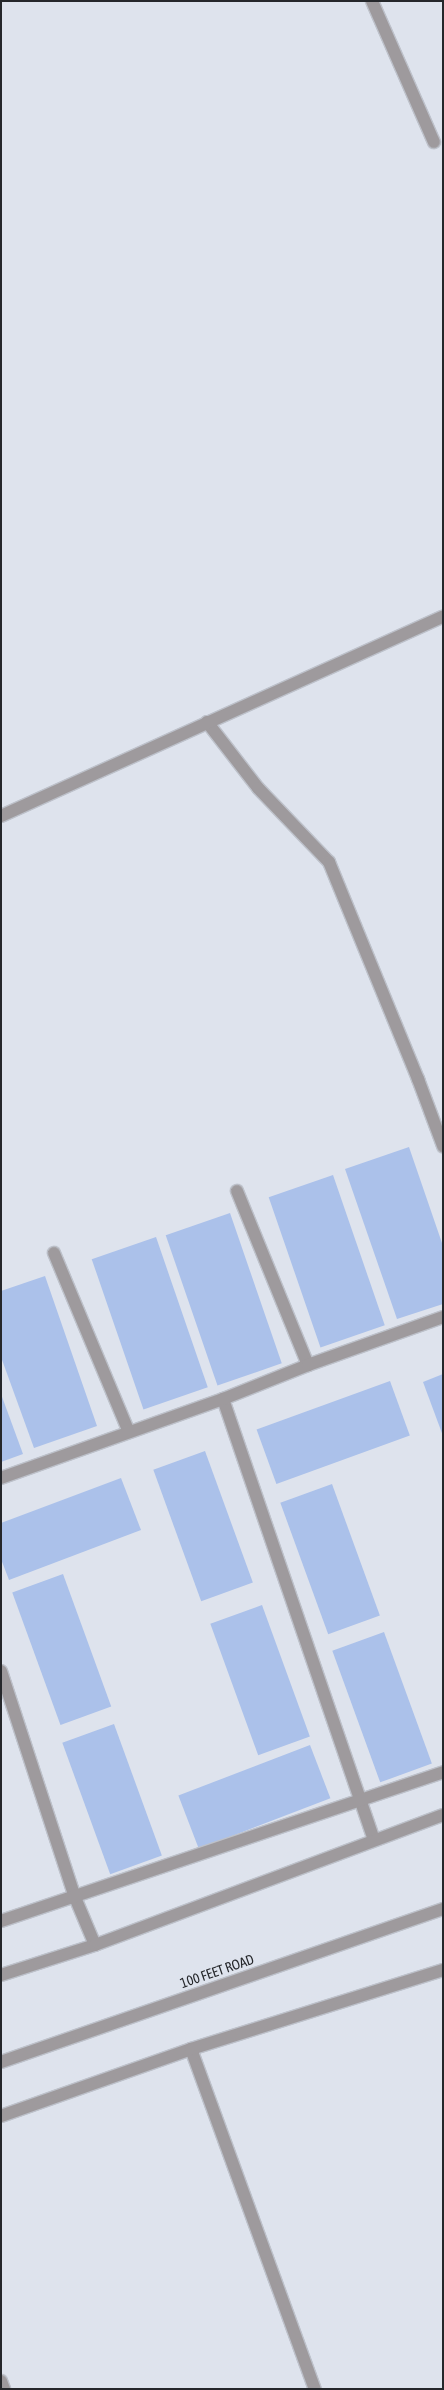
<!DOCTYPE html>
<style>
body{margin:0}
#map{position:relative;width:444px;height:2390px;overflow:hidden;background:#dee3ed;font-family:"Asap Condensed",sans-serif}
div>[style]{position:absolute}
.building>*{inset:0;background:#abc1ea;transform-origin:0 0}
.roads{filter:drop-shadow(1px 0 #bdc1ca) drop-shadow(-1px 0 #bdc1ca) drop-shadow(0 1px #bdc1ca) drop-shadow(0 -1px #bdc1ca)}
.street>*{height:12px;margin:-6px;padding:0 6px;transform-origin:6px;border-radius:6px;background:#9e9a9d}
span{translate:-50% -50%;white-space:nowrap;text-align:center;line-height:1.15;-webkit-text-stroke:5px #dee3ed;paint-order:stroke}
.street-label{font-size:14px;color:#25272b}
.frame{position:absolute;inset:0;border:2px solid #25272b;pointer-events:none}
</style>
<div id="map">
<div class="building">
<i style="clip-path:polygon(409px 1147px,443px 1246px,443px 1304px,397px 1319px,345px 1169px)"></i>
<i style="left:333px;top:1175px;width:159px;height:68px;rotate:71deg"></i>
<i style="left:230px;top:1213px;width:159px;height:68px;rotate:71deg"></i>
<i style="left:156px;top:1237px;width:159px;height:68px;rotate:71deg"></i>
<i style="clip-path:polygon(45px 1276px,97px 1426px,34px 1448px,1px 1357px,1px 1291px)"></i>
<i style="clip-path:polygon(443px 1374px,443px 1436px,423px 1382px)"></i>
<i style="left:390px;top:1381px;width:58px;height:142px;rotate:70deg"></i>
<i style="clip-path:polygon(1px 1394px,23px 1454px,1px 1462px)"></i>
<i style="left:205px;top:1451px;width:140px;height:55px;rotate:70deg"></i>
<i style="clip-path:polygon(121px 1478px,141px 1530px,9px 1580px,1px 1559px,1px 1523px)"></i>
<i style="left:332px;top:1484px;width:140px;height:55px;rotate:70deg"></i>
<i style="left:63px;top:1574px;width:141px;height:54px;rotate:70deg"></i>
<i style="left:262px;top:1605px;width:140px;height:55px;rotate:70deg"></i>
<i style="left:384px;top:1632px;width:140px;height:55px;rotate:70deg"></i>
<i style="left:114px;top:1724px;width:140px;height:55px;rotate:70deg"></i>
<i style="left:310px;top:1745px;width:57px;height:141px;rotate:69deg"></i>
</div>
<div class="roads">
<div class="street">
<i style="left:372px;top:1px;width:154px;rotate:66.3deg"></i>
<i style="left:207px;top:722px;width:83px;rotate:52.3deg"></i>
<i style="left:258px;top:788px;width:103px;rotate:46.2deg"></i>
<i style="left:329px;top:862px;width:235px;rotate:67.7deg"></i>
<i style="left:418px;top:1079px;width:72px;rotate:69.5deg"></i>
<i style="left:1px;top:816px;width:485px;rotate:-24.3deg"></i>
<i style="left:237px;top:1191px;width:188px;rotate:67.8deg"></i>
<i style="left:54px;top:1253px;width:194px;rotate:67.3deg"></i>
<i style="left:223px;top:1399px;width:466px;rotate:71.1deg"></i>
<i style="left:1px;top:1478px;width:236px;rotate:-19.6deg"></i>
<i style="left:223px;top:1399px;width:92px;rotate:-21.8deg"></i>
<i style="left:308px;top:1365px;width:143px;rotate:-19.6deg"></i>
<i style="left:1px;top:1671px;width:236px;rotate:71.9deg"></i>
<i style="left:74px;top:1895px;width:54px;rotate:67.2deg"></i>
<i style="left:1px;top:1921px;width:466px;rotate:-18.6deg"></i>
<i style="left:1px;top:1975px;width:99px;rotate:-17.7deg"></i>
<i style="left:95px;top:1945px;width:371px;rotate:-20.5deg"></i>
<i style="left:191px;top:2049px;width:362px;rotate:70deg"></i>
<i style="left:1px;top:2062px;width:468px;rotate:-19.1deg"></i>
<i style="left:1px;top:2116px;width:201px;rotate:-19.4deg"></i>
<i style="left:191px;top:2049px;width:264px;rotate:-17.4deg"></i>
<i style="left:1px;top:2381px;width:9px;rotate:69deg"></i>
</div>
</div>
<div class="street-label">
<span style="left:217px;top:1971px;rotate:-19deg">100 FEET ROAD</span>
</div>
<div class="frame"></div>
</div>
